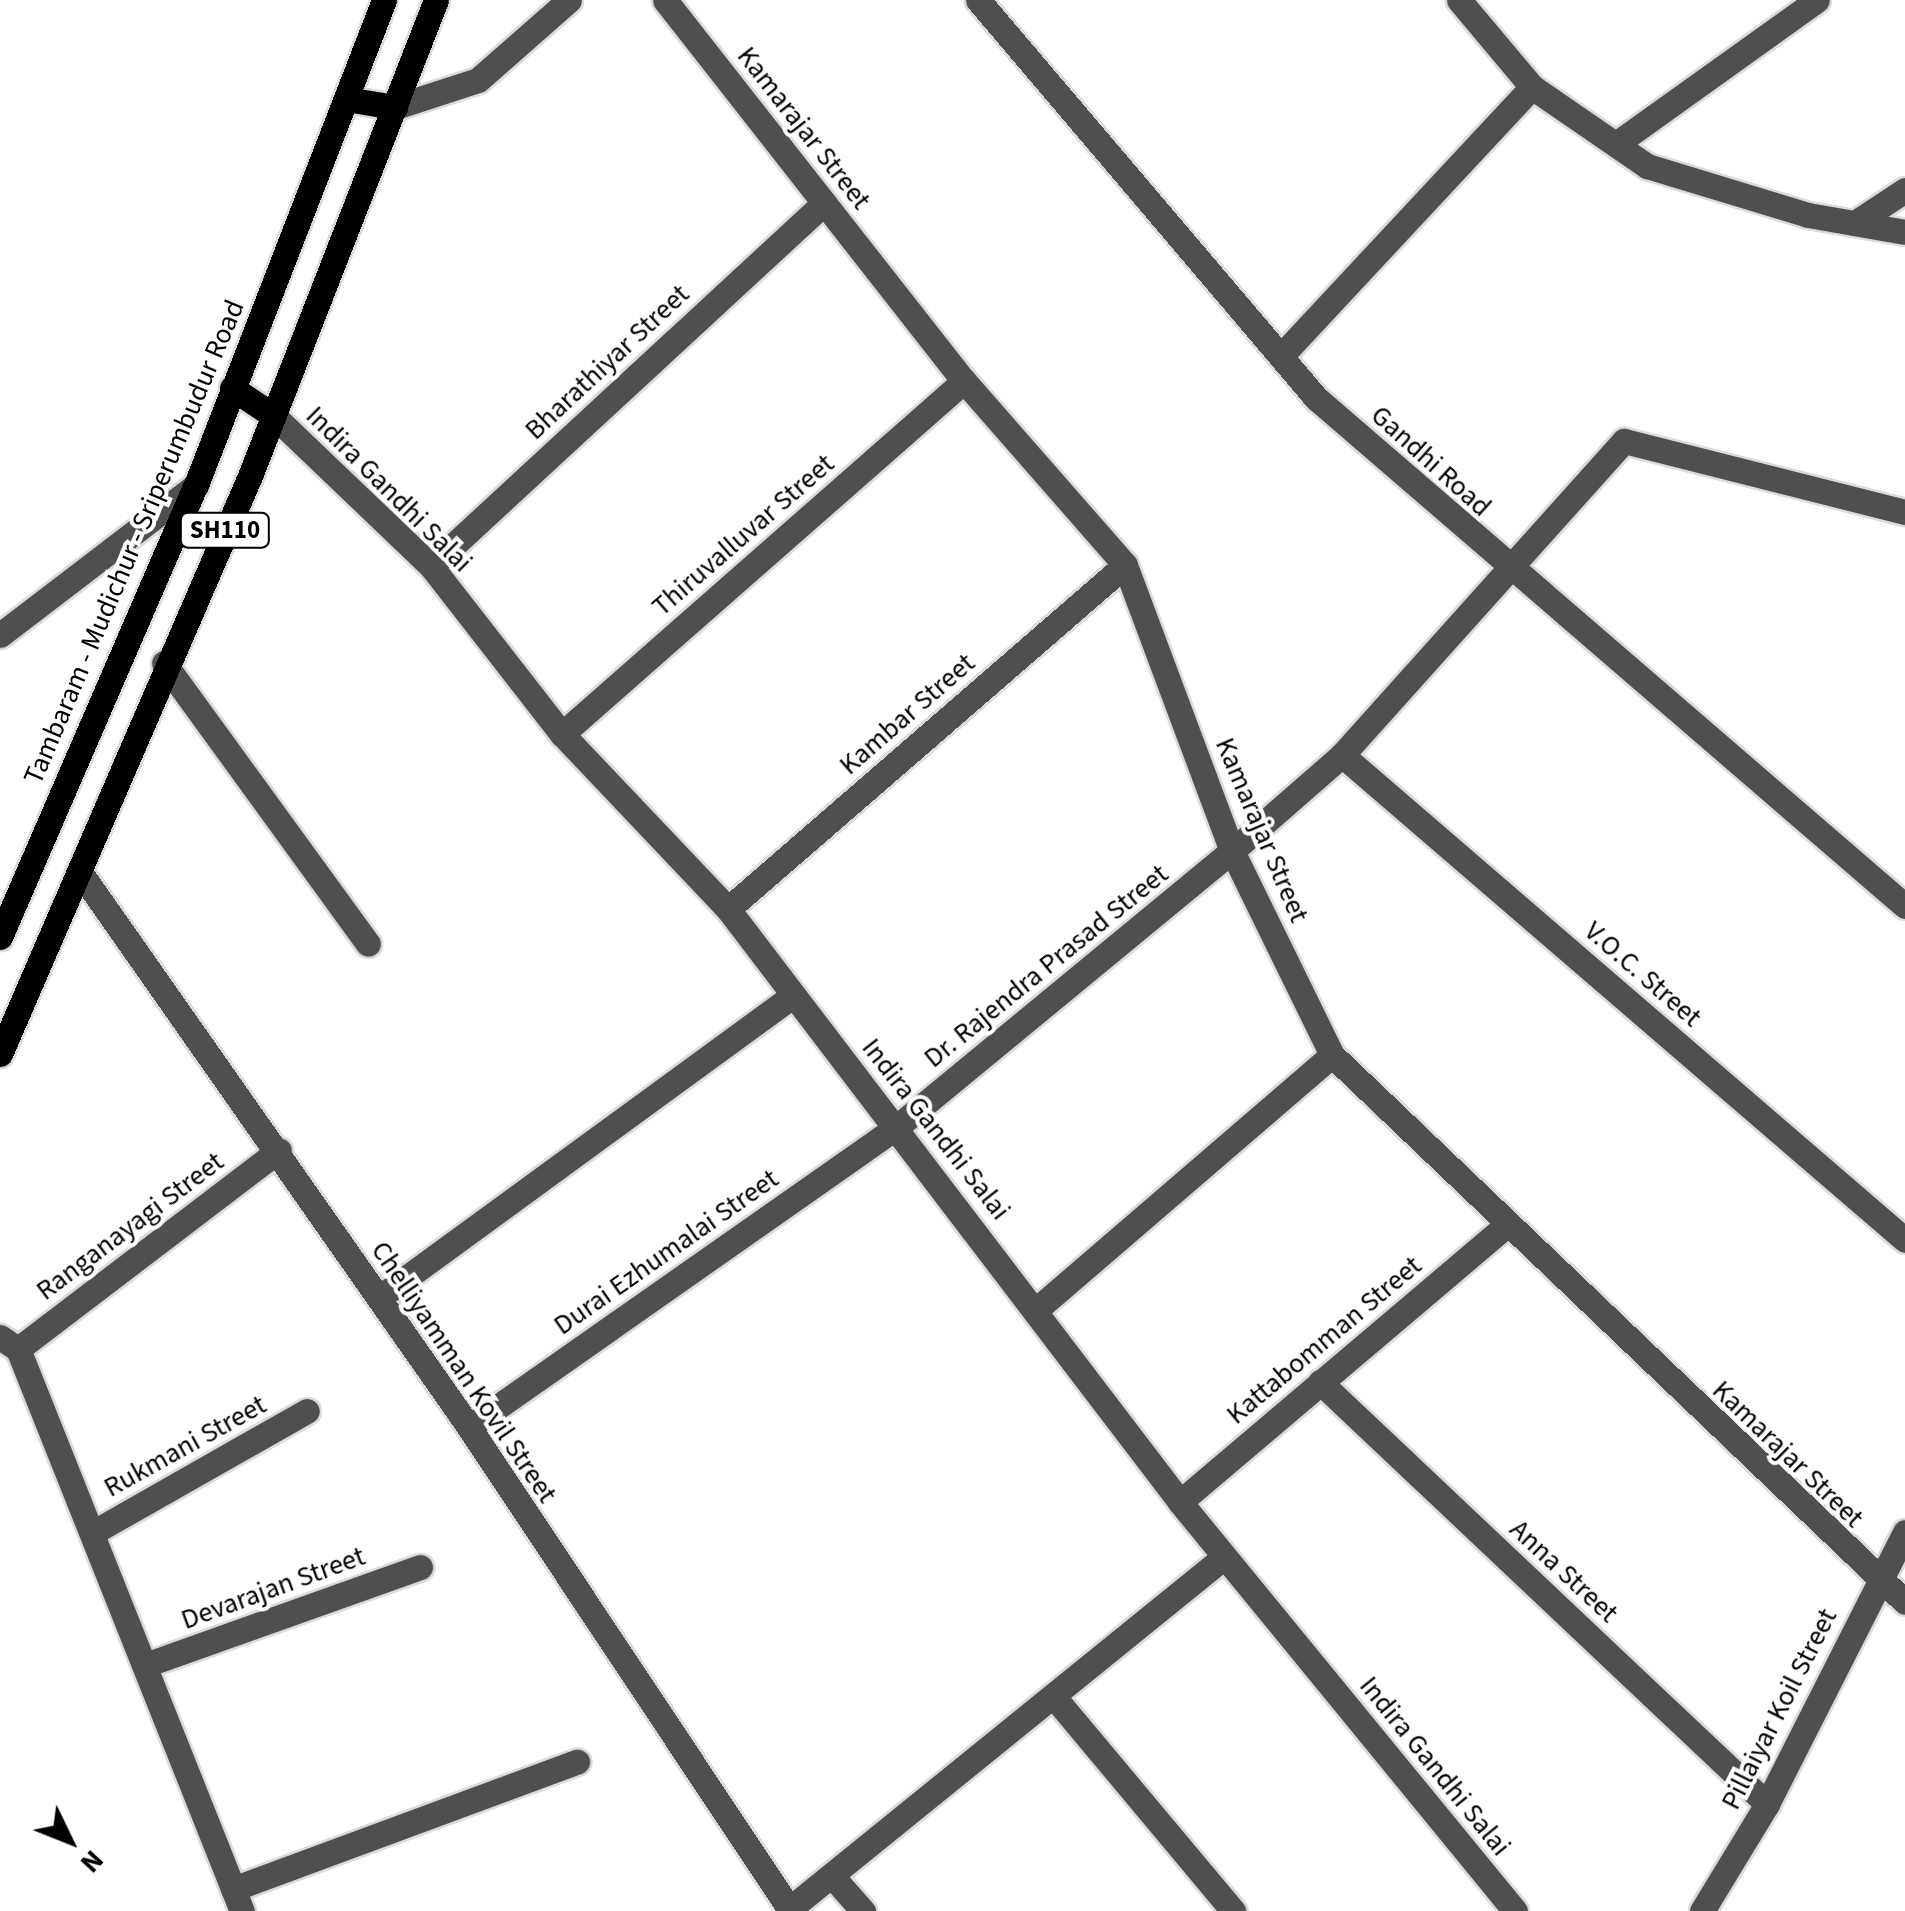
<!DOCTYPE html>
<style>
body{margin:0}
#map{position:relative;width:1905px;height:1911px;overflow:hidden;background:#fff;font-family:"Source Sans 3",sans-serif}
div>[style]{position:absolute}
.roads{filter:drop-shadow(2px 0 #dbdbdb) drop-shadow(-2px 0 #dbdbdb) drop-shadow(0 2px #dbdbdb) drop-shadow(0 -2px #dbdbdb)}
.minor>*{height:25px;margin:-12.5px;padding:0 12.5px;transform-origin:12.5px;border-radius:12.5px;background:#4f4f4f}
.major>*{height:25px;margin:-12.5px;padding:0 12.5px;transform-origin:12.5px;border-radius:12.5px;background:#000}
span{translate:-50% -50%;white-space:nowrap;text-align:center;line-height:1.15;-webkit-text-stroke:8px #fff;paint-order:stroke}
.shield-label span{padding:2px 8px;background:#fff;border:2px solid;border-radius:8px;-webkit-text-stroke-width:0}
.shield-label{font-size:25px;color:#000;font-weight:700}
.street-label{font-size:28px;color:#000}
.north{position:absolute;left:20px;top:1791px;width:100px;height:100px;-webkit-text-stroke:8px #fff;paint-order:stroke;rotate:133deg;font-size:28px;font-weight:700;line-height:40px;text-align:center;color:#000}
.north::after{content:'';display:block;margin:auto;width:35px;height:45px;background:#000;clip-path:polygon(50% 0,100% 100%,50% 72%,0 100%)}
</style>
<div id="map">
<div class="roads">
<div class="minor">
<i style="left:665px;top:0;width:484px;rotate:51.9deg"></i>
<i style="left:964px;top:381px;width:244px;rotate:48.8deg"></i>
<i style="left:1125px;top:565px;width:305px;rotate:69.5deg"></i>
<i style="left:1232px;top:851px;width:227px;rotate:63.9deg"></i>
<i style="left:1332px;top:1055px;width:792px;rotate:43.67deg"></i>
<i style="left:978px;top:0;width:522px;rotate:49.66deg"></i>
<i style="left:1316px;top:398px;width:778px;rotate:40.78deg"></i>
<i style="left:1459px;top:0;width:114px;rotate:50deg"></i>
<i style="left:1532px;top:87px;width:140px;rotate:34.5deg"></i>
<i style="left:1647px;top:166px;width:168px;rotate:16.9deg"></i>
<i style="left:1808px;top:215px;width:98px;rotate:9.9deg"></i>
<i style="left:395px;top:107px;width:87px;rotate:-18deg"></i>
<i style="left:478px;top:80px;width:121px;rotate:-41.3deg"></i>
<i style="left:1616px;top:144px;width:247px;rotate:-35.6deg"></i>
<i style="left:1855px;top:223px;width:60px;rotate:-33.4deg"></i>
<i style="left:1281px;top:356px;width:368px;rotate:-47deg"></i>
<i style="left:274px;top:416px;width:217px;rotate:43.7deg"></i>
<i style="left:431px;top:566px;width:213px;rotate:52.1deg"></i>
<i style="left:562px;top:734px;width:241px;rotate:46.5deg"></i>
<i style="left:728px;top:909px;width:746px;rotate:52.68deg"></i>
<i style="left:1180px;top:1502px;width:529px;rotate:50.68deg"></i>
<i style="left:431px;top:566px;width:535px;rotate:-42.73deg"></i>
<i style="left:0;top:635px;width:247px;rotate:-37.4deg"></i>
<i style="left:164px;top:663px;width:347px;rotate:54deg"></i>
<i style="left:562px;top:734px;width:535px;rotate:-41.29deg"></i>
<i style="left:1342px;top:755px;width:743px;rotate:40.74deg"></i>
<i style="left:80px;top:872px;width:678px;rotate:54.97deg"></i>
<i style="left:469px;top:1427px;width:580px;rotate:56.39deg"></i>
<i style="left:728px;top:909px;width:525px;rotate:-40.91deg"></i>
<i style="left:380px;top:1297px;width:509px;rotate:-36.13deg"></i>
<i style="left:1037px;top:1309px;width:389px;rotate:-40.7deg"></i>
<i style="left:0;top:1337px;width:22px;rotate:34deg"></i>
<i style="left:18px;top:1349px;width:605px;rotate:68.27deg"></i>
<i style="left:18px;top:1349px;width:328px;rotate:-37.3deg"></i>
<i style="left:1320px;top:1382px;width:615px;rotate:43.35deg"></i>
<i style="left:469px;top:1427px;width:524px;rotate:-35.05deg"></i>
<i style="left:898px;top:1126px;width:433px;rotate:-39.5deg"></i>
<i style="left:1232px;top:851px;width:146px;rotate:-41.1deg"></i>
<i style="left:1342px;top:755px;width:422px;rotate:-48.1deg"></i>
<i style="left:1624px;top:441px;width:290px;rotate:14.2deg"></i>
<i style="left:1180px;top:1502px;width:429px;rotate:-40.3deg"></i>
<i style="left:92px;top:1533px;width:247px;rotate:-29.6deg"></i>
<i style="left:145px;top:1665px;width:292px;rotate:-19.6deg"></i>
<i style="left:1055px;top:1698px;width:278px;rotate:50.1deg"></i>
<i style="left:832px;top:1876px;width:47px;rotate:48.5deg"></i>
<i style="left:233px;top:1889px;width:367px;rotate:-20.3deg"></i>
<i style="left:787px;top:1911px;width:562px;rotate:-39.01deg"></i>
<i style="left:1702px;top:1911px;width:125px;rotate:-58.7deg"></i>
<i style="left:1767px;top:1804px;width:305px;rotate:-63.1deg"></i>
</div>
<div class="major">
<i style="left:346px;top:99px;width:50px;rotate:9.3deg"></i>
<i style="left:232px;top:388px;width:50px;rotate:33.7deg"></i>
<i style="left:0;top:937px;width:493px;rotate:-66.6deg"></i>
<i style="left:196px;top:485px;width:520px;rotate:-68.81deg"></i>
<i style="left:0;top:1054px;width:630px;rotate:-66.61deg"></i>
<i style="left:250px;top:476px;width:511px;rotate:-68.66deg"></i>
</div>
</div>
<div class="shield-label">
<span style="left:225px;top:530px">SH110</span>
</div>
<div class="street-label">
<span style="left:804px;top:128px;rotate:52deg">Kamarajar Street</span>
<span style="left:607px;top:362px;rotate:-43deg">Bharathiyar Street</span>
<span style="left:1431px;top:461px;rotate:42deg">Gandhi Road</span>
<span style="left:389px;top:489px;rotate:45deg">Indira Gandhi Salai</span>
<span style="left:743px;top:535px;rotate:-41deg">Thiruvalluvar Street</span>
<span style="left:134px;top:542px;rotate:-67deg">Tambaram - Mudichur - Sriperumbudur Road</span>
<span style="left:907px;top:714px;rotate:-41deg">Kambar Street</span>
<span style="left:1262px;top:830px;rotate:67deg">Kamarajar Street</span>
<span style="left:1046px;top:966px;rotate:-39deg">Dr. Rajendra Prasad Street</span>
<span style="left:1643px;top:974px;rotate:41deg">V.O.C. Street</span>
<span style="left:936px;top:1129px;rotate:52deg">Indira Gandhi Salai</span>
<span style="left:130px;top:1226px;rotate:-37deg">Ranganayagi Street</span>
<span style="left:666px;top:1252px;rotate:-35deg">Durai Ezhumalai Street</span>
<span style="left:1324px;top:1340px;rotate:-40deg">Kattabomman Street</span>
<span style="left:464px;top:1372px;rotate:56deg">Chelliyamman Kovil Street</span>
<span style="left:185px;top:1446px;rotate:-29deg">Rukmani Street</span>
<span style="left:1788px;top:1454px;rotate:44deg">Kamarajar Street</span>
<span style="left:1564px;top:1571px;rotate:43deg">Anna Street</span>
<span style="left:273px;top:1588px;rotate:-20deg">Devarajan Street</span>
<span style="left:1779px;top:1709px;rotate:-63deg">Pillaiyar Koil Street</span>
<span style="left:1435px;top:1766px;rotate:51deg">Indira Gandhi Salai</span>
</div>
<div class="north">N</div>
</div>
